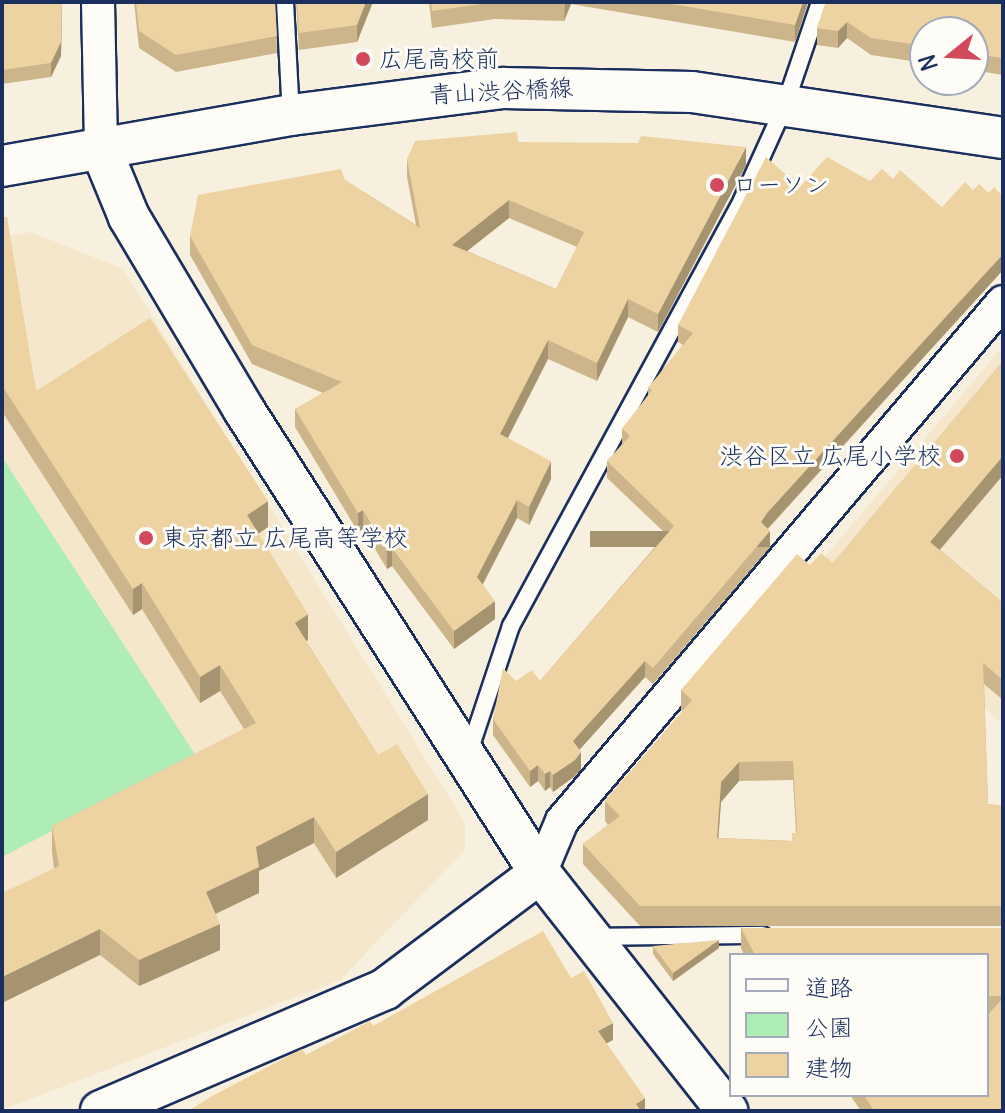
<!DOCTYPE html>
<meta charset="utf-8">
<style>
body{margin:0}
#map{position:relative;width:1005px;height:1113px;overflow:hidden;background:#f8f0de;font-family:Delius,"Klee One",sans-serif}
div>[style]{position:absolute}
.built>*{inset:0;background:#f5e7cc}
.green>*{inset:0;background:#aeedb4}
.roads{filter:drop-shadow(2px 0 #1b2f5e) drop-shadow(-2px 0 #1b2f5e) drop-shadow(0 2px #1b2f5e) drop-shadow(0 -2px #1b2f5e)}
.service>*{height:16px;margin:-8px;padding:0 8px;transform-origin:8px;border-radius:8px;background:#fdfcf7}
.minor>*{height:32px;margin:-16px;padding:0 16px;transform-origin:16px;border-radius:16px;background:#fdfcf7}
.tertiary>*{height:40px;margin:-20px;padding:0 20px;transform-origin:20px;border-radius:20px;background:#fdfcf7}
.wall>*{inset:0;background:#ccb58b}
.shaded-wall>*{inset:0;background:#a69471;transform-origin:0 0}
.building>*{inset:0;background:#edd3a2}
.dots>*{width:22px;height:22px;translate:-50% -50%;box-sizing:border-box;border:4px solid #fdfcf7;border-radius:50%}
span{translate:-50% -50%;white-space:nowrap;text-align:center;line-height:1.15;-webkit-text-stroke:6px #fdfcf7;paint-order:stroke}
.poi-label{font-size:24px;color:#1b2f5e}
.left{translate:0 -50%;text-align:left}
.right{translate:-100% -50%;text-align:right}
.street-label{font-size:24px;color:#1b2f5e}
.frame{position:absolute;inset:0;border:4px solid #1b2f5e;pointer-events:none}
.legend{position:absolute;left:729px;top:953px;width:260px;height:144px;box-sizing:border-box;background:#fdfcf7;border:2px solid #a3aaba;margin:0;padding:10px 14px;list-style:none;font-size:24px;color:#1b2f5e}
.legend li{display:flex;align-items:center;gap:16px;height:40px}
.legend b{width:40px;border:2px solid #a3aaba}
.north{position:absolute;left:909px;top:16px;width:80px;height:80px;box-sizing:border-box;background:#fdfcf7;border:2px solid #a3aaba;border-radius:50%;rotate:252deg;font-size:22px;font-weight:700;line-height:32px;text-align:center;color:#1b2f5e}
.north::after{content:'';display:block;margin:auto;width:28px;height:36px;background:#d1495b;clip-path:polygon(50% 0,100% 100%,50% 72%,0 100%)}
</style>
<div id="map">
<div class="built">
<i style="clip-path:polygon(31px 232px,123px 269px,465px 823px,465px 850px,340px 980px,2px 1110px,2px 237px)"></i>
<i style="clip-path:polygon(1003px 346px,1003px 724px,818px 565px)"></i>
</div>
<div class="green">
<i style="clip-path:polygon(2px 457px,196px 756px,2px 857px)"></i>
</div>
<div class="roads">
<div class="service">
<i style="left:285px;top:2px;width:113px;rotate:87deg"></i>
<i style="left:469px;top:752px;width:133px;rotate:-71.6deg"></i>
<i style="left:511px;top:626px;width:485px;rotate:-61.5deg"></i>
<i style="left:742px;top:200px;width:104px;rotate:-65.6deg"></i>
<i style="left:785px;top:105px;width:109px;rotate:-71.2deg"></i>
<i style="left:593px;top:937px;width:169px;rotate:-0.7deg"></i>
</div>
<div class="minor">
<i style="left:98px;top:2px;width:147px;rotate:88.8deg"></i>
<i style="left:540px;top:873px;width:56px;rotate:-67.1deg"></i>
<i style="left:562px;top:821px;width:681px;rotate:-49.65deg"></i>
</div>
<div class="tertiary">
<i style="left:101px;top:149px;width:74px;rotate:67.6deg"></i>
<i style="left:129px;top:217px;width:225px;rotate:59.2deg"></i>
<i style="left:244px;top:410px;width:550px;rotate:57.41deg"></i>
<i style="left:540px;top:873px;width:303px;rotate:51.8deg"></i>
<i style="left:2px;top:166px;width:293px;rotate:-10deg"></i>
<i style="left:291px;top:115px;width:214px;rotate:-7.3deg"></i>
<i style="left:503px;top:88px;width:189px;rotate:1.2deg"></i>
<i style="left:692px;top:92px;width:314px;rotate:8.4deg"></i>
<i style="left:101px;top:1111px;width:309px;rotate:-23.2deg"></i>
<i style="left:385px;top:989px;width:194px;rotate:-36.8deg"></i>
</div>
</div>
<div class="wall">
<i style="clip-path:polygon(2px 2px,62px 2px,61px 56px,51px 77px,2px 84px)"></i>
<i style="clip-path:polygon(134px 2px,275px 2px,277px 53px,176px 72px,139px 48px)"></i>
<i style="clip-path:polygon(296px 2px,373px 2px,357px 42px,299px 50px)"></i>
<i style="clip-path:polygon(429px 2px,808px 2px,795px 42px,571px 4px,564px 21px,495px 19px,432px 28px)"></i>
<i style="clip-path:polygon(826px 2px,1003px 2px,1003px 75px,973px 70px,973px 32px,925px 32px,925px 63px,871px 55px,847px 38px,838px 48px,817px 45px,817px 28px)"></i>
<i style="clip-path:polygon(evenodd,518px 142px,746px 165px,658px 332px,628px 317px,597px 381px,548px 359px,508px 438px,551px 479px,529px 525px,517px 518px,483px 584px,495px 619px,454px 649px,392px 566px,387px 569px,363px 529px,358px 532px,295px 427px,295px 409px,323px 393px,252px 364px,190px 255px,190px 236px,345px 180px,416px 225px,407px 177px,407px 159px,518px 142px,509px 218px,577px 247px,556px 289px,467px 251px,509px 218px)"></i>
<i style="clip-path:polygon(800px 187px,1003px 270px,768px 529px,770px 547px,653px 684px,645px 677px,579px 750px,581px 769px,575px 776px,553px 792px,550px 787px,545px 791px,538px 781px,530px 787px,493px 735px,493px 719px,516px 681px,540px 681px,666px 534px,607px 478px,607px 461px,622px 445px,622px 429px,648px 396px,648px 388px,683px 345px,678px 342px,678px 325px)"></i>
<i style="clip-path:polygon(2px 217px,36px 391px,268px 527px,258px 534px,308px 640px,306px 641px,378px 755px,428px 820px,336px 878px,314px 843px,259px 871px,259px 893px,216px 914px,220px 950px,139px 986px,100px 955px,54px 868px,52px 852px,52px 826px,244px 729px,220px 691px,200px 703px,142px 609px,133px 615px,3px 413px,2px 413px)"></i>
<i style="clip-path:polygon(evenodd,1003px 361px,1003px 475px,940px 550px,1003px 603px,1003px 700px,984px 684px,988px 804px,1003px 806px,1003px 926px,640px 926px,583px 864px,583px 844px,608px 825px,605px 821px,605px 801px,683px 711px,681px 710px,681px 690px,810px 565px,833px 563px,1003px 361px,793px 780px,796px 833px,792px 841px,718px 838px,721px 802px,739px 781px,793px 780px)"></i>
<i style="clip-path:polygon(741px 928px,1003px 928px,1003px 1111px,861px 1111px,850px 1095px,987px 1095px,987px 955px,744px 955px,741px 948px)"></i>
<i style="clip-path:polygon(653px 946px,719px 948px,673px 981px,653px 954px)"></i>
</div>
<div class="shaded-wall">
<i style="clip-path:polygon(62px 2px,61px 56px,51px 77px,51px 63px)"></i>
<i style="clip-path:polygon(366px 2px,373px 2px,357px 42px,357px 25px)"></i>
<i style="clip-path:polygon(565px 2px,571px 2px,571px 4px,564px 21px)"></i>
<i style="clip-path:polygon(803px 2px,808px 2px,795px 42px,795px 25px)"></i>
<i style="clip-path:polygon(847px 22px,847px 38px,838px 48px,838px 31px)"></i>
<i style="clip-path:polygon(746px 147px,746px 165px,658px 332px,658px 314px)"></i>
<i style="clip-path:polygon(509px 200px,509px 218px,452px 263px,452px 245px)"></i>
<i style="clip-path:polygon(1003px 254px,1003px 270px,767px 529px,761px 522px,767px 513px)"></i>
<i style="clip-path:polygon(628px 299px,628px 317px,597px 381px,597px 363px)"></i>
<i style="clip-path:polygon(548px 340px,548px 359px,500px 453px,500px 434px)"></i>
<i style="clip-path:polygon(1003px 456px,1003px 475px,930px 561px,930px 542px)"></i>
<i style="clip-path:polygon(551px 461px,551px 479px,529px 525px,529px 507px)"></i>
<i style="clip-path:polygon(517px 500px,517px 518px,477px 595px,477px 577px)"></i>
<i style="clip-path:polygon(268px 501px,268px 527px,247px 541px,247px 515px)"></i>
<i style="clip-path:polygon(363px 510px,363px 529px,358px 532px,358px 513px)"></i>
<i style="left:770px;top:531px;width:16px;height:180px;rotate:90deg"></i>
<i style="clip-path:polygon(392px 548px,392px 566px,387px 569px,387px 551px)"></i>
<i style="clip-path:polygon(142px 583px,142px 609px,133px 615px,133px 589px)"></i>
<i style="clip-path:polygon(495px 601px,495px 619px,454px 649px,454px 631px)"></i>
<i style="clip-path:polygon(308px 614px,308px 640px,295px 648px,295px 623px)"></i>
<i style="clip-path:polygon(645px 661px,645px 677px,573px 757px,573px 741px)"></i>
<i style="clip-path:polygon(220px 665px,220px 691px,200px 703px,200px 677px)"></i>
<i style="clip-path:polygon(581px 752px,581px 769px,575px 776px,553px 792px,553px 775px)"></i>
<i style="clip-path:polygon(739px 762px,739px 781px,721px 802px,717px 858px,717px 838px,721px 782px)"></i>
<i style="clip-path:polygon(538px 765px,538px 781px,530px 787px,530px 771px)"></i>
<i style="clip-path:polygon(550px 771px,550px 787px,545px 791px,545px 774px)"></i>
<i style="clip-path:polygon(428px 794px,428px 820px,336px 878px,336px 852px)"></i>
<i style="clip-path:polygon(314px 817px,314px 843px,259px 871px,259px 893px,206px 918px,206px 892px,256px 847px)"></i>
<i style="clip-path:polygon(220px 924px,220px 950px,139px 986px,139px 960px)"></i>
<i style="clip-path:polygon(100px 929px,100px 955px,2px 1003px,2px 977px)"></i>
<i style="clip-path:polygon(719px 940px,719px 948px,673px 981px,673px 973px)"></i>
<i style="clip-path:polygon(613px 1023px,613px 1040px,598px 1048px,598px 1031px)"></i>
<i style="clip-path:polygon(645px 1098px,645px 1111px,636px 1111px,636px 1104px)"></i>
</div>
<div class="building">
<i style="clip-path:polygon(2px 2px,62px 2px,61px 42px,51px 63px,2px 70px)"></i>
<i style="clip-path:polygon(136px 2px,275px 2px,277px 36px,176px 55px,139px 31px)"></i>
<i style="clip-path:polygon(297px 2px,366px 2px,357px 25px,299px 33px)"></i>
<i style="clip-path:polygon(431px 2px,565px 2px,564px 4px,495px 2px,432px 11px)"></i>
<i style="clip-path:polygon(660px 2px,803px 2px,795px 25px)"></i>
<i style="clip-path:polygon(826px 2px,1003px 2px,1003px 58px,973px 54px,973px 32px,925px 32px,925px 46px,871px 38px,847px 22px,838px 31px,817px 28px)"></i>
<i style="clip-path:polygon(evenodd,517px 132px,518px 142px,638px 143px,641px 136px,746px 147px,658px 314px,628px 299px,597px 363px,548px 340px,500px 434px,551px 461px,529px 507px,517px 500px,477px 577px,495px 601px,454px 631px,392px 548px,387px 551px,363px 510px,358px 513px,295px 409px,342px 382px,252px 345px,190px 236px,198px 195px,341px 169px,345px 180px,420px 228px,407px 159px,415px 141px,517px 132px,509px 200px,584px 232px,556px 289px,452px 245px,509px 200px)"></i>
<i style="clip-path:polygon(766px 157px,800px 187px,827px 157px,870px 181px,882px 169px,893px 179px,900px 170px,942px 207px,965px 182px,973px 190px,979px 184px,989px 193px,994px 187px,1003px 196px,1003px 254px,767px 513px,761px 522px,770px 531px,653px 668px,645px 661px,573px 741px,581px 752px,575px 760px,553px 775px,550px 771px,545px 774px,538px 765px,530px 771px,493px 719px,503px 668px,516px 681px,532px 670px,540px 681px,674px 526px,607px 461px,630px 436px,622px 429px,652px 390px,648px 388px,693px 333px,678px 325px)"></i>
<i style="clip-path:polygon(2px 217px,7px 217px,36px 391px,150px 318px,268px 501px,247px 515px,308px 614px,295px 623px,378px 755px,397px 744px,428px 794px,336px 852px,314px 817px,256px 847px,259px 867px,206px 892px,220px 924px,139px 960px,100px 929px,2px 977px,2px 893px,59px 866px,52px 826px,256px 723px,220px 665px,200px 677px,142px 583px,133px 589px,3px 387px,2px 387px)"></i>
<i style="clip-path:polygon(evenodd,1003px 361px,1003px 456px,930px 542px,1003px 603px,1003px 680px,983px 663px,988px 804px,1003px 806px,1003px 906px,640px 906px,583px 844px,620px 816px,605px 801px,692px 700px,681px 690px,797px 554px,810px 565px,821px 553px,833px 563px,1003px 361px,793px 761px,797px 833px,792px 833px,792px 841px,717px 838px,721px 782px,739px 762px,793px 761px)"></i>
<i style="clip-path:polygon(741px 928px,1003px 928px,1003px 996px,987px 996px,987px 955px,755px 955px)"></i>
<i style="clip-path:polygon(543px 931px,571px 978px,584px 971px,613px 1023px,598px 1031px,645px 1098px,636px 1104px,641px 1111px,188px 1111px,214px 1095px,302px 1049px,306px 1055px,370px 1021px,373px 1026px)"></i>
<i style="clip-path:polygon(719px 940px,673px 973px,653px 946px)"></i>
<i style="clip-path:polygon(1003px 998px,1003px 1111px,874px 1111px,864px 1095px,987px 1095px,987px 1016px)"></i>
</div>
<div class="dots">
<i style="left:363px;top:59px;background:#d1495b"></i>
<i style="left:717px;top:185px;background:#d1495b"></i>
<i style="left:957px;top:456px;background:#d1495b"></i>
<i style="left:146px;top:538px;background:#d1495b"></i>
</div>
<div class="poi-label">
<span class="left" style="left:379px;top:59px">広尾高校前</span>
<span class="left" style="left:733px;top:185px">ローソン</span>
<span class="right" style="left:941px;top:456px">渋谷区立 広尾小学校</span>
<span class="left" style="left:162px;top:538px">東京都立 広尾高等学校</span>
</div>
<div class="street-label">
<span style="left:501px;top:91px;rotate:-3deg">青山渋谷橋線</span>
</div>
<div class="frame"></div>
<ul class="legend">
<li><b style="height:10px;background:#fdfcf7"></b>道路</li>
<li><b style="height:22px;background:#aeedb4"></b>公園</li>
<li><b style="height:22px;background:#edd3a2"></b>建物</li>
</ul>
<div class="north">N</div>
</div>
